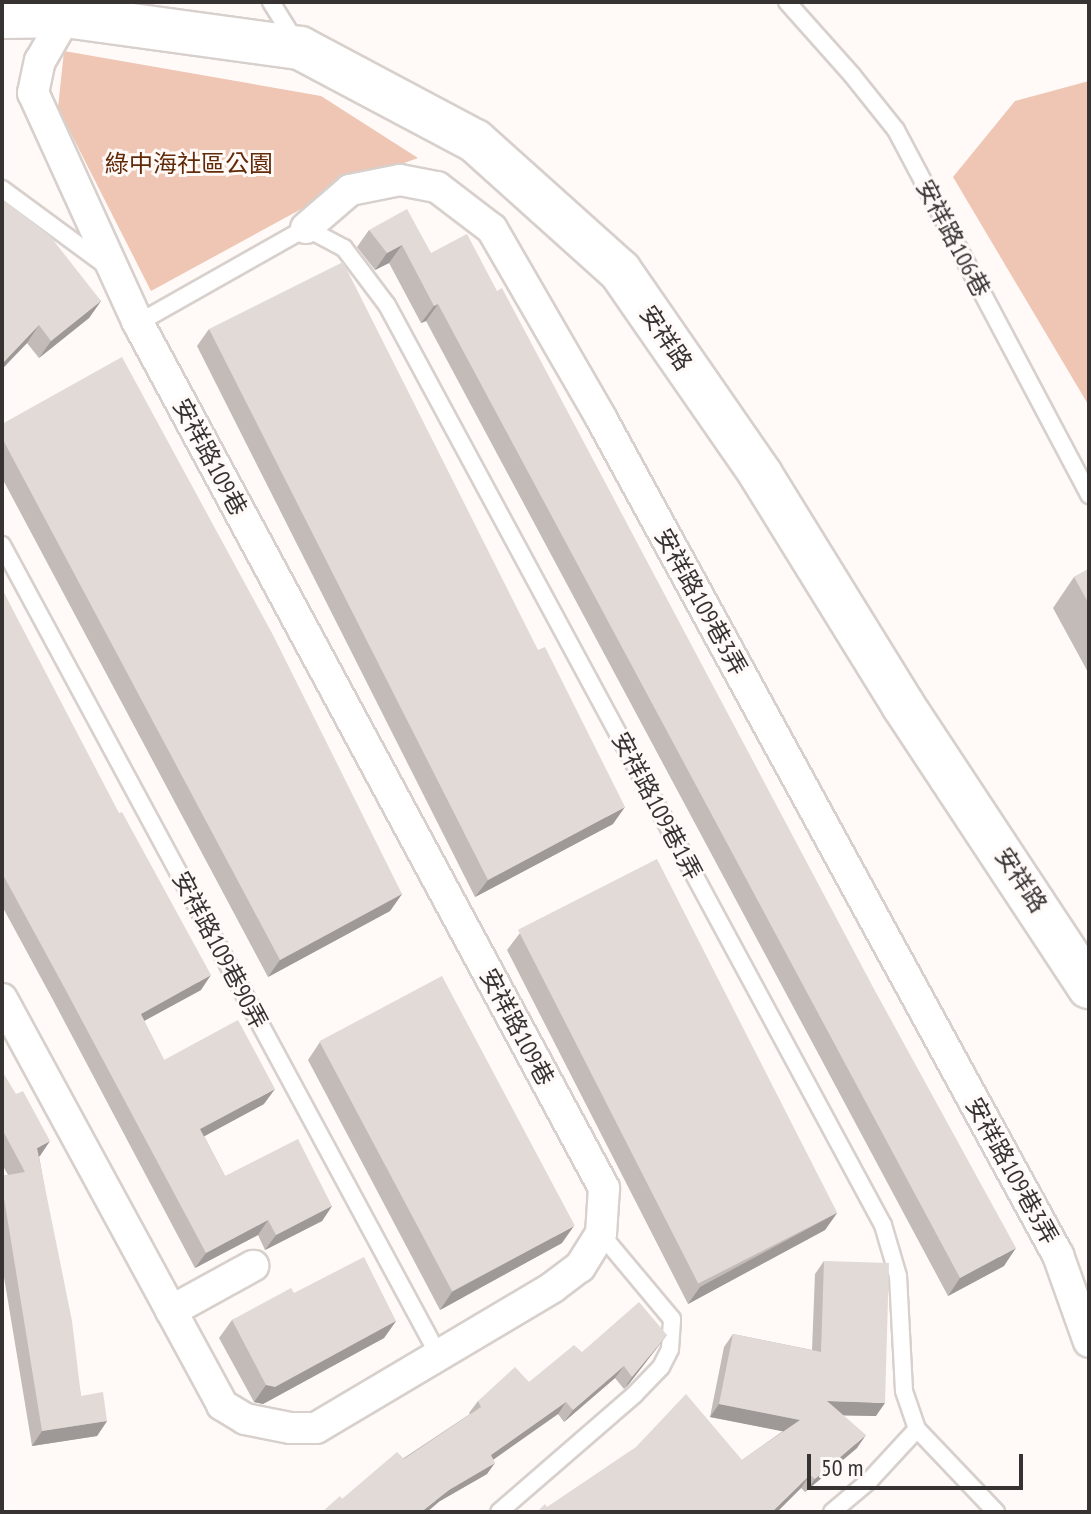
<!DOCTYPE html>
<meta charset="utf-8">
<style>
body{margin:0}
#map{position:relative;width:1091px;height:1514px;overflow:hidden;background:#fff9f7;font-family:"PT Sans Narrow","Noto Sans TC",sans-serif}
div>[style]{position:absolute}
.green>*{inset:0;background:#eec6b3}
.roads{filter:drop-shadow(2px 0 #d7d0cc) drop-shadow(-2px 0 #d7d0cc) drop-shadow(0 2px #d7d0cc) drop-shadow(0 -2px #d7d0cc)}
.lane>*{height:16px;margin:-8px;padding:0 8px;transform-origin:8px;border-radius:8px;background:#fff}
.street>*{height:30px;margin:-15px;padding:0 15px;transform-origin:15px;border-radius:15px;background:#fff}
.secondary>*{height:42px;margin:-21px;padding:0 21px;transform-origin:21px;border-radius:21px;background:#fff}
.wall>*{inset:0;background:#c2bbb8}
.shaded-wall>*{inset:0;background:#9e9996}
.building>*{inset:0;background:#e1dad6;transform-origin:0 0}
span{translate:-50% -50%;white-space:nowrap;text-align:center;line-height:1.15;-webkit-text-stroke:6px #fff9f7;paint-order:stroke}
.park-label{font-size:24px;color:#612a09}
.street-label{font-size:24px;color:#363332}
.frame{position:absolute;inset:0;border:4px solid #363332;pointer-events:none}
.scale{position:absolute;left:807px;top:1454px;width:216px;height:36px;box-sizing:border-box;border:4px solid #363332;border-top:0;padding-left:10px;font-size:24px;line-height:28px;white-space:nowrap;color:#363332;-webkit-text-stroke:6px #fff9f7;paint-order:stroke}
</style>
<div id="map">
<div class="green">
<i style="clip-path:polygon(64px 51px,321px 96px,418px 158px,351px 182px,151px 291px,58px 108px)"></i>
<i style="clip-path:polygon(1089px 81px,1089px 406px,953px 177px,1015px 101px)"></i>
</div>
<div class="roads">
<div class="lane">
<i style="left:271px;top:2px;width:49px;rotate:58.2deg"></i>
<i style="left:787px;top:2px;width:98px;rotate:48.3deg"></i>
<i style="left:852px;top:75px;width:70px;rotate:51.3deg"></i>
<i style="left:896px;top:130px;width:413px;rotate:62.1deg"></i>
<i style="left:2px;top:189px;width:130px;rotate:36.3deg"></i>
<i style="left:138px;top:323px;width:193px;rotate:-29.5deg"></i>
<i style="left:306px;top:228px;width:43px;rotate:27.8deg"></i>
<i style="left:344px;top:248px;width:71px;rotate:53deg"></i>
<i style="left:387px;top:305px;width:1045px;rotate:61.67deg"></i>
<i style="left:883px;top:1225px;width:53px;rotate:73.6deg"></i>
<i style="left:898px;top:1276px;width:115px;rotate:87deg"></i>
<i style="left:904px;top:1391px;width:40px;rotate:71.1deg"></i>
<i style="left:917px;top:1429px;width:115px;rotate:46.4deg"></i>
<i style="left:2px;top:545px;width:919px;rotate:61.68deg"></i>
<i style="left:499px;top:1512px;width:180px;rotate:-40.9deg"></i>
<i style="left:635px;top:1394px;width:37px;rotate:-46deg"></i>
<i style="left:661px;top:1367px;width:20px;rotate:-63deg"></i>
<i style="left:670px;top:1349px;width:30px;rotate:-86deg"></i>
<i style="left:672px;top:1319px;width:111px;rotate:-129.9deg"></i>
<i style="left:832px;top:1512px;width:50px;rotate:-40.1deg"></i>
<i style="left:870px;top:1480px;width:69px;rotate:-47.3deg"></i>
</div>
<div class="street">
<i style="left:306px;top:228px;width:58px;rotate:-40.8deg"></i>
<i style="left:350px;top:190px;width:51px;rotate:-11.3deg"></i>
<i style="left:400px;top:180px;width:38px;rotate:11deg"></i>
<i style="left:437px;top:187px;width:69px;rotate:37.4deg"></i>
<i style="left:492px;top:229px;width:218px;rotate:60deg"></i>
<i style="left:601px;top:418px;width:954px;rotate:61.37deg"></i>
<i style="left:1058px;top:1255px;width:92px;rotate:70.4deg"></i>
<i style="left:2px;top:999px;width:462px;rotate:61.5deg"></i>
<i style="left:222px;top:1405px;width:27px;rotate:31deg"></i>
<i style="left:245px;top:1419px;width:46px;rotate:11.3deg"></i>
<i style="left:290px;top:1428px;width:26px"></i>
<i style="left:316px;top:1428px;width:276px;rotate:-30.7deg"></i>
<i style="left:553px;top:1287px;width:34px;rotate:-37deg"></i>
<i style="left:580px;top:1267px;width:39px;rotate:-58deg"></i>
<i style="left:601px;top:1234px;width:46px;rotate:-86.3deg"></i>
<i style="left:604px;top:1188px;width:983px;rotate:-118.31deg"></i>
<i style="left:138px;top:323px;width:253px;rotate:-114.5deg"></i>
<i style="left:33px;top:93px;width:33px;rotate:-78deg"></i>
<i style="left:40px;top:61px;width:52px;rotate:-60deg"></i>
<i style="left:171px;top:1311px;width:94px;rotate:-28.8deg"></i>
</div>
<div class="secondary">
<i style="left:2px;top:17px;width:64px;rotate:-0.9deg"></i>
<i style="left:66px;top:16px;width:236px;rotate:7.8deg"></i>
<i style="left:300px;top:48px;width:198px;rotate:28deg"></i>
<i style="left:475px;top:141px;width:195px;rotate:41.9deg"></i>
<i style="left:620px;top:271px;width:248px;rotate:55.3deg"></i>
<i style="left:761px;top:475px;width:270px;rotate:58.3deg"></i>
<i style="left:903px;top:705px;width:338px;rotate:56.6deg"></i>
</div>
</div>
<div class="wall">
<i style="clip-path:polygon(2px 199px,101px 301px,89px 318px,39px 358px,27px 343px,2px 369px)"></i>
<i style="clip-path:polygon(369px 230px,431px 253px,1004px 1266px,948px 1296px,426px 321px,421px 323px,389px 263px,375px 270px,357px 247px)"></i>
<i style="clip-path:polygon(209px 329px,613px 824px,475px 897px,197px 346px)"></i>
<i style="clip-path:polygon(2px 424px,402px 894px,390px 911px,268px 977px,2px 478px)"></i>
<i style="clip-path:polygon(1089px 569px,1089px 674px,1053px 608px,1074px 577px)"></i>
<i style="clip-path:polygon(2px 589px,201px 990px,144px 1021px,164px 1060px,264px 1104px,204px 1136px,225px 1176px,332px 1206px,322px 1221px,265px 1250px,258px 1235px,195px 1268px,53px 1000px,2px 906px)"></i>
<i style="clip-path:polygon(520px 933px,837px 1213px,825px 1230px,688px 1304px,507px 950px)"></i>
<i style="clip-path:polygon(320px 1042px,562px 1243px,440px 1310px,308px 1060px)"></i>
<i style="clip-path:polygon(2px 1071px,39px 1156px,81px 1396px,107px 1421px,97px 1436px,32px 1446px,2px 1265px,2px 1176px,8px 1175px,2px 1164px)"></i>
<i style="clip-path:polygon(824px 1261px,876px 1416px,843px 1415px,857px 1448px,805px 1492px,801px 1488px,777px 1512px,537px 1512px,547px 1507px,742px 1460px,783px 1431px,710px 1417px,724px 1347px,733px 1334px,812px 1350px,815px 1274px)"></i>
<i style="clip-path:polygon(294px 1293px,396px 1321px,384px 1338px,263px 1404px,254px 1402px,219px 1338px,232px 1320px)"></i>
<i style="clip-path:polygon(667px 1335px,624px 1389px,615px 1378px,564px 1422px,558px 1414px,493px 1459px,487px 1474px,440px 1501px,342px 1499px,470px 1414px,469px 1413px,478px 1401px,529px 1382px,582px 1352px)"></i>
</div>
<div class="shaded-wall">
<i style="clip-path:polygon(402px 245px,389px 263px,375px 270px,387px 253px)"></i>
<i style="clip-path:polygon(101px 301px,89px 318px,39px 358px,51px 341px)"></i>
<i style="clip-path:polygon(438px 304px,426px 321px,421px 323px,434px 306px)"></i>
<i style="clip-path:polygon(39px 325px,27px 343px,2px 369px,2px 364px)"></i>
<i style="clip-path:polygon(625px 807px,613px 824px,475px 897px,488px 880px)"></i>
<i style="clip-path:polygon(402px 894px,390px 911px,268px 977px,280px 960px)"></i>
<i style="clip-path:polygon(211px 975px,201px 990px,131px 1028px,141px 1014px)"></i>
<i style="clip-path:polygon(275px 1089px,264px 1104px,190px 1144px,200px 1129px)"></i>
<i style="clip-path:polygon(50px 1141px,40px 1156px,27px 1163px,37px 1148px)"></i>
<i style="clip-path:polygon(332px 1206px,322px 1221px,265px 1250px,276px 1235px)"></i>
<i style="clip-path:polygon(837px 1213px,825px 1230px,688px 1304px,700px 1287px)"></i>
<i style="clip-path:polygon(268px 1220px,258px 1235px,195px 1268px,206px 1253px)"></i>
<i style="clip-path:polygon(574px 1226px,562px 1243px,440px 1310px,452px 1292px)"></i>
<i style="clip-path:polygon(1016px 1248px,1004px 1266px,948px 1296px,960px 1278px)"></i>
<i style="clip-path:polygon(396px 1321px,384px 1338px,263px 1404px,254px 1402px,266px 1385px)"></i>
<i style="clip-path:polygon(667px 1335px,629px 1384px,624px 1389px,632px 1377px)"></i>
<i style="clip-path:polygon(624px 1366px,615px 1378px,564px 1422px,573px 1410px)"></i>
<i style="clip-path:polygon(827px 1401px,885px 1403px,876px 1416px,817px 1415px)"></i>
<i style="clip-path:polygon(566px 1402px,558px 1414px,483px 1467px,491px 1455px)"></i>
<i style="clip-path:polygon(719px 1404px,800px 1420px,791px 1433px,710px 1417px)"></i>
<i style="clip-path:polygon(107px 1421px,97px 1436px,32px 1446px,42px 1431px)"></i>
<i style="clip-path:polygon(866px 1435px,857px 1448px,805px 1492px,815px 1479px)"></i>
<i style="clip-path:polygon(495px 1463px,487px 1474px,440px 1501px,427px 1512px,421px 1512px,449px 1490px)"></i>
<i style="clip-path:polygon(810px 1475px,801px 1488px,777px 1512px,772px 1512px)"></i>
</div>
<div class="building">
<i style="clip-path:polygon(2px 199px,50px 236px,101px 301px,51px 341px,39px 325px,2px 364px)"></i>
<i style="clip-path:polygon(407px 209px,431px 253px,467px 234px,497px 291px,502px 288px,874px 989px,1016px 1248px,960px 1278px,438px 304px,434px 306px,402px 245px,387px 253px,369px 230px)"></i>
<i style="clip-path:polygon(343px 262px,538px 650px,545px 647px,625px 807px,488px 880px,209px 329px)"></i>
<i style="clip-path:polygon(122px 357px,273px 635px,402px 894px,280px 960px,2px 438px,2px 424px)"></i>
<i style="clip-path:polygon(1089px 569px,1089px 604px,1074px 577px)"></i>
<i style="clip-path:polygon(2px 589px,119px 813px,122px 812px,211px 975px,141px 1014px,164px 1060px,238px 1020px,275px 1089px,200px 1129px,225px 1176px,298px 1139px,332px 1206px,276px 1235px,268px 1220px,206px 1253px,63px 985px,2px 873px)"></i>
<i style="left:657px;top:859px;width:397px;height:156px;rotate:63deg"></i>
<i style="left:442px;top:976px;width:283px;height:139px;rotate:62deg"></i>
<i style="clip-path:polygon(2px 1071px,16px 1094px,23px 1091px,50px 1141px,37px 1148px,72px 1321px,81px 1396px,103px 1392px,107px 1421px,42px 1431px,2px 1186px,2px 1176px,25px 1172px,2px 1129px)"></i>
<i style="clip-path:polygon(364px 1257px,396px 1321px,275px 1387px,266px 1385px,232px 1320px,291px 1288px,294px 1293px)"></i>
<i style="clip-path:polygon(824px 1261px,889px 1263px,885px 1403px,827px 1401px,866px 1435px,815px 1479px,810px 1475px,772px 1512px,537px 1512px,545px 1504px,547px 1507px,636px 1447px,686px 1394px,742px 1460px,800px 1420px,719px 1404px,733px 1334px,821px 1352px)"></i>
<i style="clip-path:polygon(639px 1302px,667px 1335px,632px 1377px,624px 1366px,573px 1410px,566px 1402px,491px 1455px,495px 1463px,449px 1490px,421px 1512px,322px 1512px,340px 1496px,342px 1499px,397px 1452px,404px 1459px,481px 1407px,478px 1401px,515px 1367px,529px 1382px,574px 1345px,582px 1352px)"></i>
</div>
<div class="park-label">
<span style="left:189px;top:164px">綠中海社區公園</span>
</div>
<div class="street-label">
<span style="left:953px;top:238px;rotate:62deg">安祥路106巷</span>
<span style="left:666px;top:338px;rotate:56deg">安祥路</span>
<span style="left:210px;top:457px;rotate:62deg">安祥路109巷</span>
<span style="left:701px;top:602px;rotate:61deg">安祥路109巷3弄</span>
<span style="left:657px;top:806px;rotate:62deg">安祥路109巷1弄</span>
<span style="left:1021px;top:880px;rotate:56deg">安祥路</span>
<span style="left:220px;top:950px;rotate:62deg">安祥路109巷90弄</span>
<span style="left:517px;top:1027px;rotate:62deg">安祥路109巷</span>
<span style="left:1012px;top:1171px;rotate:61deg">安祥路109巷3弄</span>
</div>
<div class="frame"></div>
<div class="scale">50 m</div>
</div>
